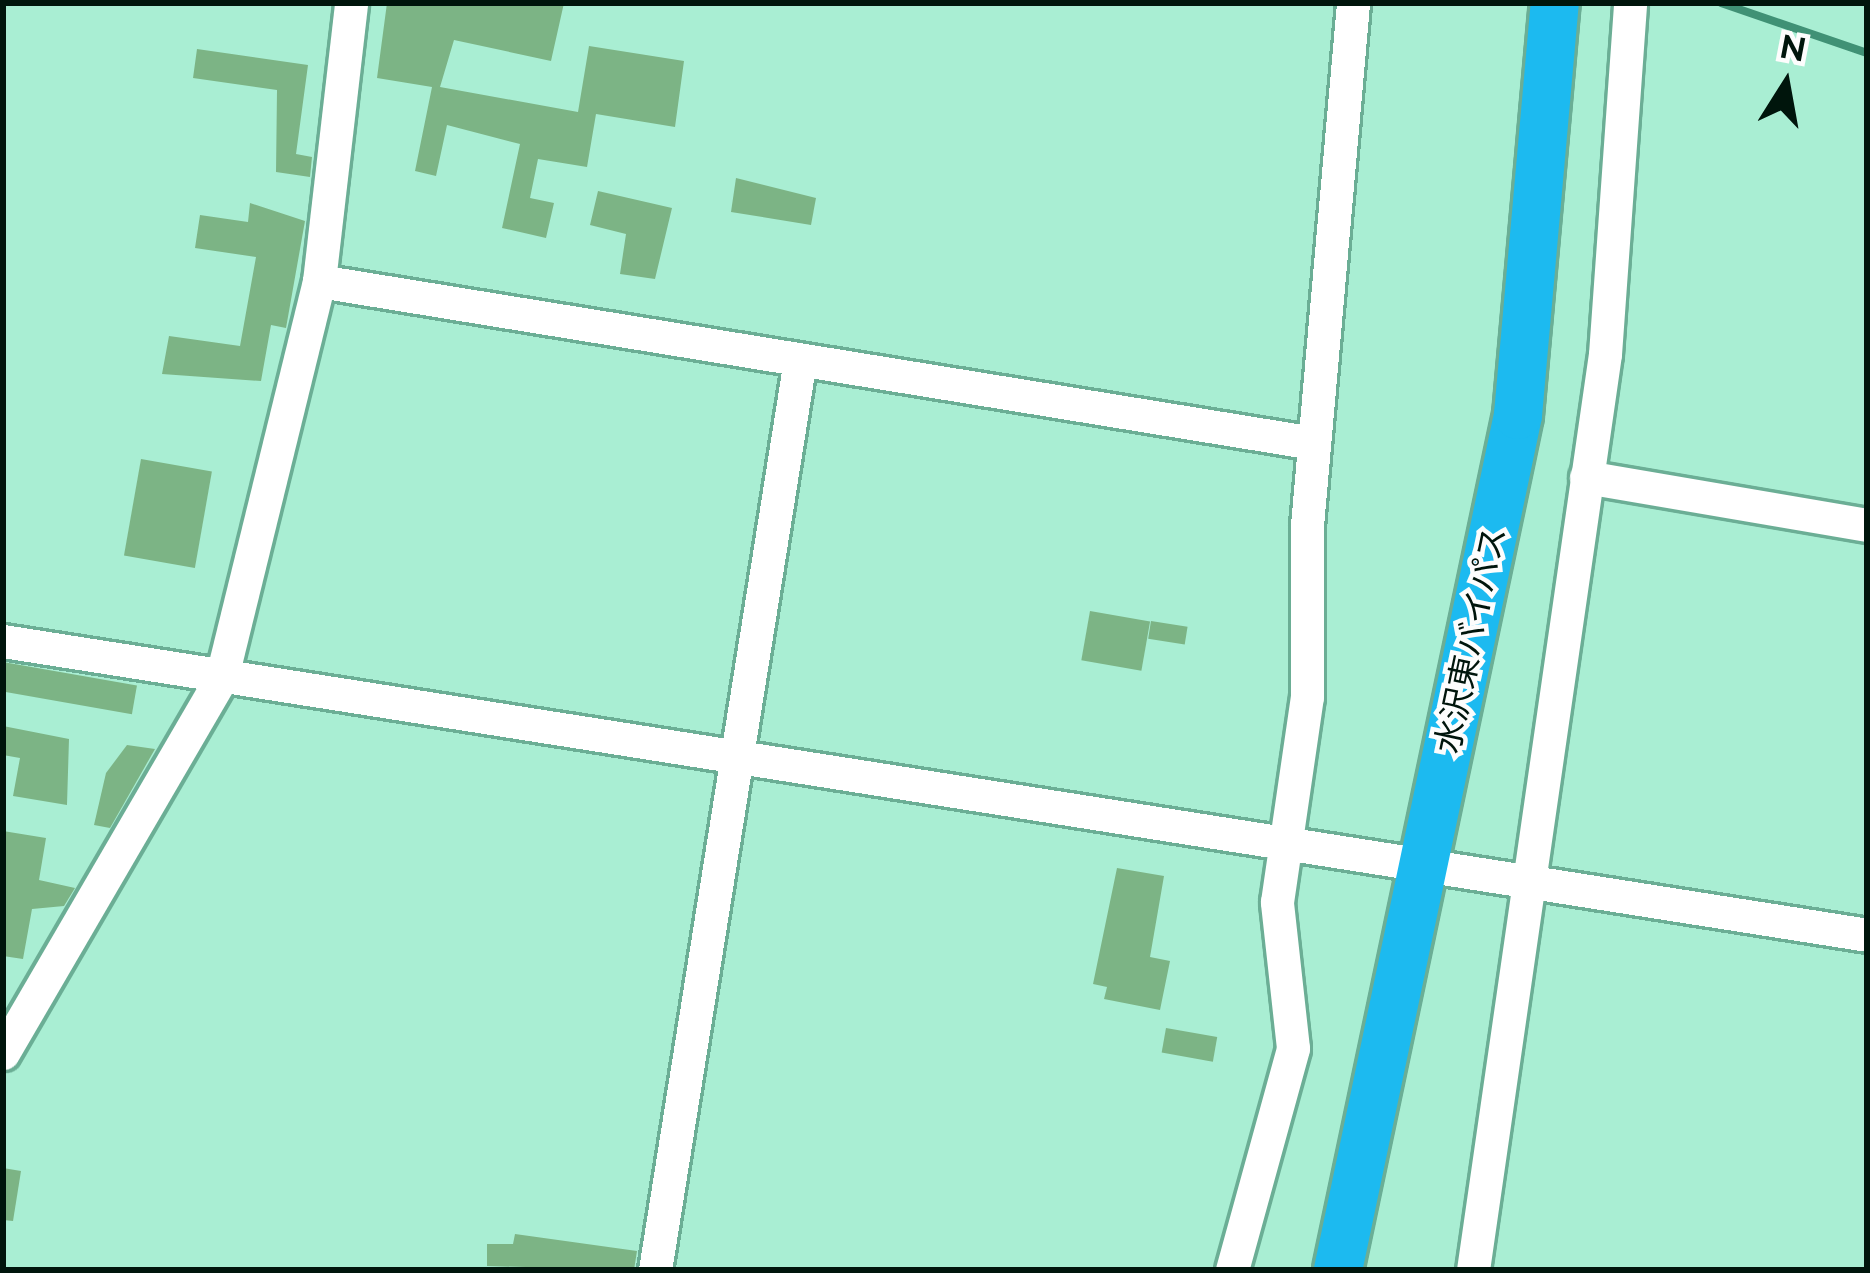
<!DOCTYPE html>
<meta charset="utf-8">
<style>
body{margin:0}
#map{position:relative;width:1870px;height:1273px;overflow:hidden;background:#a9eed3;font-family:Raleway,"Noto Sans JP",sans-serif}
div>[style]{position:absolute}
.stream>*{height:8px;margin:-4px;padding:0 4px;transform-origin:4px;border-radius:4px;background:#409175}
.building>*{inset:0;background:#7cb485;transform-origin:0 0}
.roads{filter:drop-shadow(3px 0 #6bae95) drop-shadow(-3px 0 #6bae95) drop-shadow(0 3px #6bae95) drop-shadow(0 -3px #6bae95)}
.minor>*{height:33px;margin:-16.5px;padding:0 16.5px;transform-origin:16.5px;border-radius:16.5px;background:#fff}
.highway>*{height:48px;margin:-24px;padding:0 24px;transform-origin:24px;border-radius:24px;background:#1cbaf0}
span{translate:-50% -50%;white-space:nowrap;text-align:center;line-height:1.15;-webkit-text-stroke:9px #fdfdfd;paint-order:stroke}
.street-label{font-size:33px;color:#00150c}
.frame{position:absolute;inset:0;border:6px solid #00150c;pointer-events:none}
.north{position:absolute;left:1726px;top:24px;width:120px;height:120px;-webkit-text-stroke:9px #fdfdfd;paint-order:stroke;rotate:11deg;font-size:33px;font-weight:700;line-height:48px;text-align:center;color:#00150c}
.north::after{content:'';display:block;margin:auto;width:42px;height:54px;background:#00150c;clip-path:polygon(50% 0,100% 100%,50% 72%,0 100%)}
</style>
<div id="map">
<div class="stream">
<i style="left:1721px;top:3px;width:154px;rotate:18.9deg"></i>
</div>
<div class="building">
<i style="clip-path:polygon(387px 3px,564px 3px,551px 61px,454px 40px,440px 87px,578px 112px,589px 46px,684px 61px,675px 127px,596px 114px,587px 167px,538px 159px,530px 198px,554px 203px,546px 238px,502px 228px,520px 144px,447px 125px,436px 176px,415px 171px,432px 87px,377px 78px)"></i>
<i style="clip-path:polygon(197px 49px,308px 65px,296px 154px,312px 157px,310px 177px,276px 172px,277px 90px,193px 78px)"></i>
<i style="clip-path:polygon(736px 178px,816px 198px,811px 225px,731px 212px)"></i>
<i style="clip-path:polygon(598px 191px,672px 208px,655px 279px,620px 274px,626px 234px,590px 225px)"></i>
<i style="clip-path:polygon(250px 203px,305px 221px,286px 328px,271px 325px,261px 381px,162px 374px,169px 336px,240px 346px,256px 257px,195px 248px,200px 215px,248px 222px)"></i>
<i style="left:141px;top:459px;width:72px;height:98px;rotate:10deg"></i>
<i style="left:1090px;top:611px;width:61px;height:50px;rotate:10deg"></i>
<i style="left:1151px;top:621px;width:37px;height:18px;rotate:9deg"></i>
<i style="left:3px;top:662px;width:136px;height:29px;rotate:10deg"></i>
<i style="clip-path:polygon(3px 726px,69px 739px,67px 805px,13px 796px,20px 758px,3px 755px)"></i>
<i style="clip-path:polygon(127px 745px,155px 749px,110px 828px,94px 825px,106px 773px)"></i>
<i style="clip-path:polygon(3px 831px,46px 838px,39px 880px,75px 888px,64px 906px,32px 909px,23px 959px,3px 956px)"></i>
<i style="clip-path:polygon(1117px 868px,1164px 876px,1150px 957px,1170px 961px,1160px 1010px,1104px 999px,1107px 987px,1093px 984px)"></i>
<i style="left:1166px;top:1028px;width:52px;height:25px;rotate:10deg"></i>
<i style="clip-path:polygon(3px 1168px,21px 1171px,13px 1221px,3px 1220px)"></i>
<i style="clip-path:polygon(515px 1234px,637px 1251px,634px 1270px,487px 1266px,487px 1244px,513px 1244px)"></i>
</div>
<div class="roads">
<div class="minor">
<i style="left:319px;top:281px;width:1008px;rotate:9.25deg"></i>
<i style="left:1586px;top:477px;width:285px;rotate:9.7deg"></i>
<i style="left:3px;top:641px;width:1887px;rotate:8.96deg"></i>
<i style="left:3px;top:1053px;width:436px;rotate:-59.8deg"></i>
<i style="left:222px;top:676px;width:407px;rotate:-76.2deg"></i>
<i style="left:319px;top:281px;width:280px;rotate:-83.4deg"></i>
<i style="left:655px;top:1270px;width:921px;rotate:-80.95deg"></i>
<i style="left:1232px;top:1270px;width:230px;rotate:-74.6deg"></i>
<i style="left:1293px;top:1048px;width:147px;rotate:-96.3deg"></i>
<i style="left:1277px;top:902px;width:207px;rotate:-81.7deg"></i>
<i style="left:1307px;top:697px;width:172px;rotate:-90deg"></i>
<i style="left:1307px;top:525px;width:524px;rotate:-84.96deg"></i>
<i style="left:1473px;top:1270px;width:925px;rotate:-81.8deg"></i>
<i style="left:1605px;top:354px;width:352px;rotate:-85.9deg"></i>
</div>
<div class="highway">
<i style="left:1338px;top:1270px;width:874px;rotate:-78.11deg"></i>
<i style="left:1518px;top:415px;width:414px;rotate:-84.9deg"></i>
</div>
</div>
<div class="street-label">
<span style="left:1471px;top:640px;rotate:-78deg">水沢東バイパス</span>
</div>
<div class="frame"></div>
<div class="north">N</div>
</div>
